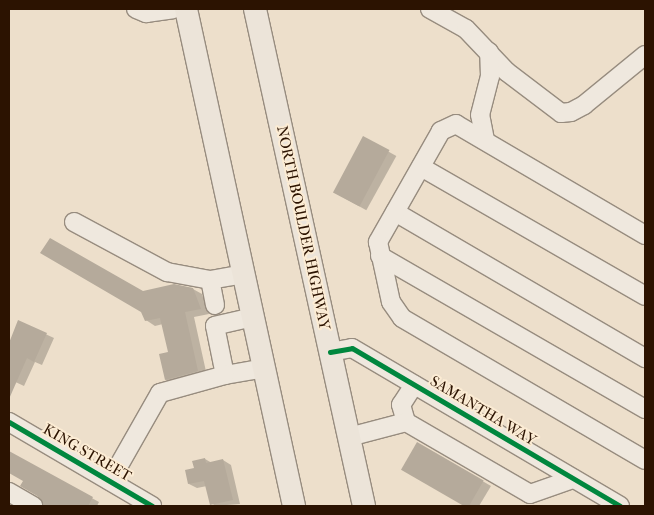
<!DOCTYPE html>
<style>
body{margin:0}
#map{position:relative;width:654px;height:515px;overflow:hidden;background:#eddfcb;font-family:"IM FELL French Canon",serif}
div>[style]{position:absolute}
.shadow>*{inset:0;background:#0003;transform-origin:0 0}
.building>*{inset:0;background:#b5aa9b;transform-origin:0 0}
.roads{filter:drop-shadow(1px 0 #978c7f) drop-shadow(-1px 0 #978c7f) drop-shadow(0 1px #978c7f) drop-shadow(0 -1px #978c7f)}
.minor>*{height:18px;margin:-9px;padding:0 9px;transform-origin:9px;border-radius:9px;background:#efe8de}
.major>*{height:22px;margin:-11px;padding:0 11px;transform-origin:11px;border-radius:11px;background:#ece4d9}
.cycleway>*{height:5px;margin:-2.5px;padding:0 2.5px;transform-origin:2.5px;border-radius:2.5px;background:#00873e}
span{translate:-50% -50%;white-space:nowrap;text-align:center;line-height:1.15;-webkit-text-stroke:4px #fcecd4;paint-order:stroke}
.street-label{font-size:15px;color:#2c1301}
.frame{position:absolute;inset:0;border:10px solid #2c1301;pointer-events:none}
</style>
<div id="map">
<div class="shadow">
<i style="left:364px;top:138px;width:37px;height:62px;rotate:29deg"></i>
<i style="clip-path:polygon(193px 289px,202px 294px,209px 314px,194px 317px,207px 376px,175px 385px,166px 380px,169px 353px,163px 324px,155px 326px,146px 320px,143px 293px)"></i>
<i style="clip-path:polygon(19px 322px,54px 338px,42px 365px,35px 362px,24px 386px,9px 379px,9px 346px)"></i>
<i style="clip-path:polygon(418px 444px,491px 486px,479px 506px,467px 506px,403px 469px)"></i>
<i style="clip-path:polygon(10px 453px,99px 502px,97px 506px,44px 504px,25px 481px,9px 472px)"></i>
<i style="clip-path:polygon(205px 459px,212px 463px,223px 460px,231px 465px,240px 504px,214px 506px,207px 486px,197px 488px,189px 484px,196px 468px)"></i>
</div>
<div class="building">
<i style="left:363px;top:136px;width:30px;height:64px;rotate:28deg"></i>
<i style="clip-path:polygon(50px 238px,143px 291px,174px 284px,193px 288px,201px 309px,185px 312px,198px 371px,165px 380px,159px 354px,168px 352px,160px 318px,145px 321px,141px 312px,40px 253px)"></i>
<i style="clip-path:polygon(18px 320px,47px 333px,34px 362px,27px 358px,9px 399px,9px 343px)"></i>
<i style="left:417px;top:442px;width:77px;height:32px;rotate:30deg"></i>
<i style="clip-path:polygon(9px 451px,93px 497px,88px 506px,43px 505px,39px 497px,20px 486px,23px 481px,9px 473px)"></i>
<i style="clip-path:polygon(205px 458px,206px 463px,223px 459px,233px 500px,210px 505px,204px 481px,188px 484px,185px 470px,194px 468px,192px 461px)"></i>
</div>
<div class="roads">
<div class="minor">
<i style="left:136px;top:9px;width:11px;rotate:22deg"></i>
<i style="left:146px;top:13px;width:27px;rotate:-8deg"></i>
<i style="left:430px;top:9px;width:41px;rotate:29.1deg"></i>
<i style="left:466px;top:29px;width:59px;rotate:46.4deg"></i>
<i style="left:507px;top:72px;width:68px;rotate:37.2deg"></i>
<i style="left:561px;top:113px;width:10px;rotate:-6deg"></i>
<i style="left:571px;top:112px;width:15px;rotate:-28deg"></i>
<i style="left:584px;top:105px;width:79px;rotate:-39.3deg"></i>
<i style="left:485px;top:140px;width:25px;rotate:-101deg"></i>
<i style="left:480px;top:115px;width:40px;rotate:-75.6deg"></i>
<i style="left:490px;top:76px;width:24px;rotate:-92deg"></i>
<i style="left:421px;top:167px;width:258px;rotate:29.9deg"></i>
<i style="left:395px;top:212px;width:290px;rotate:30.3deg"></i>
<i style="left:74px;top:222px;width:106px;rotate:28.3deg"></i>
<i style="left:167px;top:272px;width:44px;rotate:10.5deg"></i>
<i style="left:645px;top:235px;width:219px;rotate:-149.6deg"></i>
<i style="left:456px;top:124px;width:17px;rotate:155deg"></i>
<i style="left:441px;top:131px;width:128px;rotate:119.6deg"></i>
<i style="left:378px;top:242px;width:61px;rotate:77.8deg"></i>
<i style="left:391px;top:302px;width:19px;rotate:55deg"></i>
<i style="left:402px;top:318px;width:281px;rotate:30.3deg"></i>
<i style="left:380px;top:256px;width:306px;rotate:30deg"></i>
<i style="left:215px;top:305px;width:25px;rotate:-101deg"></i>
<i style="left:210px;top:280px;width:34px;rotate:-10deg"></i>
<i style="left:253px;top:317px;width:39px;rotate:167deg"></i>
<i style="left:215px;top:326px;width:50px;rotate:78.5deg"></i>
<i style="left:225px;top:375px;width:40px;rotate:-10deg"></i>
<i style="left:330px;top:352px;width:22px;rotate:-10deg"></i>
<i style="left:352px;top:348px;width:311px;rotate:30.5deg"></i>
<i style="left:9px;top:422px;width:166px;rotate:30.4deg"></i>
<i style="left:406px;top:422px;width:18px;rotate:-106deg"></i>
<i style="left:401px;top:405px;width:24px;rotate:-57deg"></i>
<i style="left:349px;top:437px;width:59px;rotate:-14.7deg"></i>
<i style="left:406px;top:422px;width:143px;rotate:30.1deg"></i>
<i style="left:530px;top:494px;width:46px;rotate:-19.2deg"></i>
<i style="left:110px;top:481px;width:101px;rotate:-60.4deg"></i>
<i style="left:160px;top:393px;width:67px;rotate:-15.5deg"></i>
<i style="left:9px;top:492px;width:28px;rotate:30deg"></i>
</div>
<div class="major">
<i style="left:186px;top:9px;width:509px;rotate:77.74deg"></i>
<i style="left:255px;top:9px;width:509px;rotate:77.63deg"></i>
</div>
</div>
<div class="cycleway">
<i style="left:330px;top:352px;width:22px;rotate:-10deg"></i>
<i style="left:352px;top:348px;width:311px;rotate:30.5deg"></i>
<i style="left:9px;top:422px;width:166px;rotate:30.4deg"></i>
</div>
<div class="street-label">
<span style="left:303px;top:228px;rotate:78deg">NORTH BOULDER HIGHWAY</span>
<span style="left:483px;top:411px;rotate:31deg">SAMANTHA WAY</span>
<span style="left:87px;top:453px;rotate:30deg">KING STREET</span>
</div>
<div class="frame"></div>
</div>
